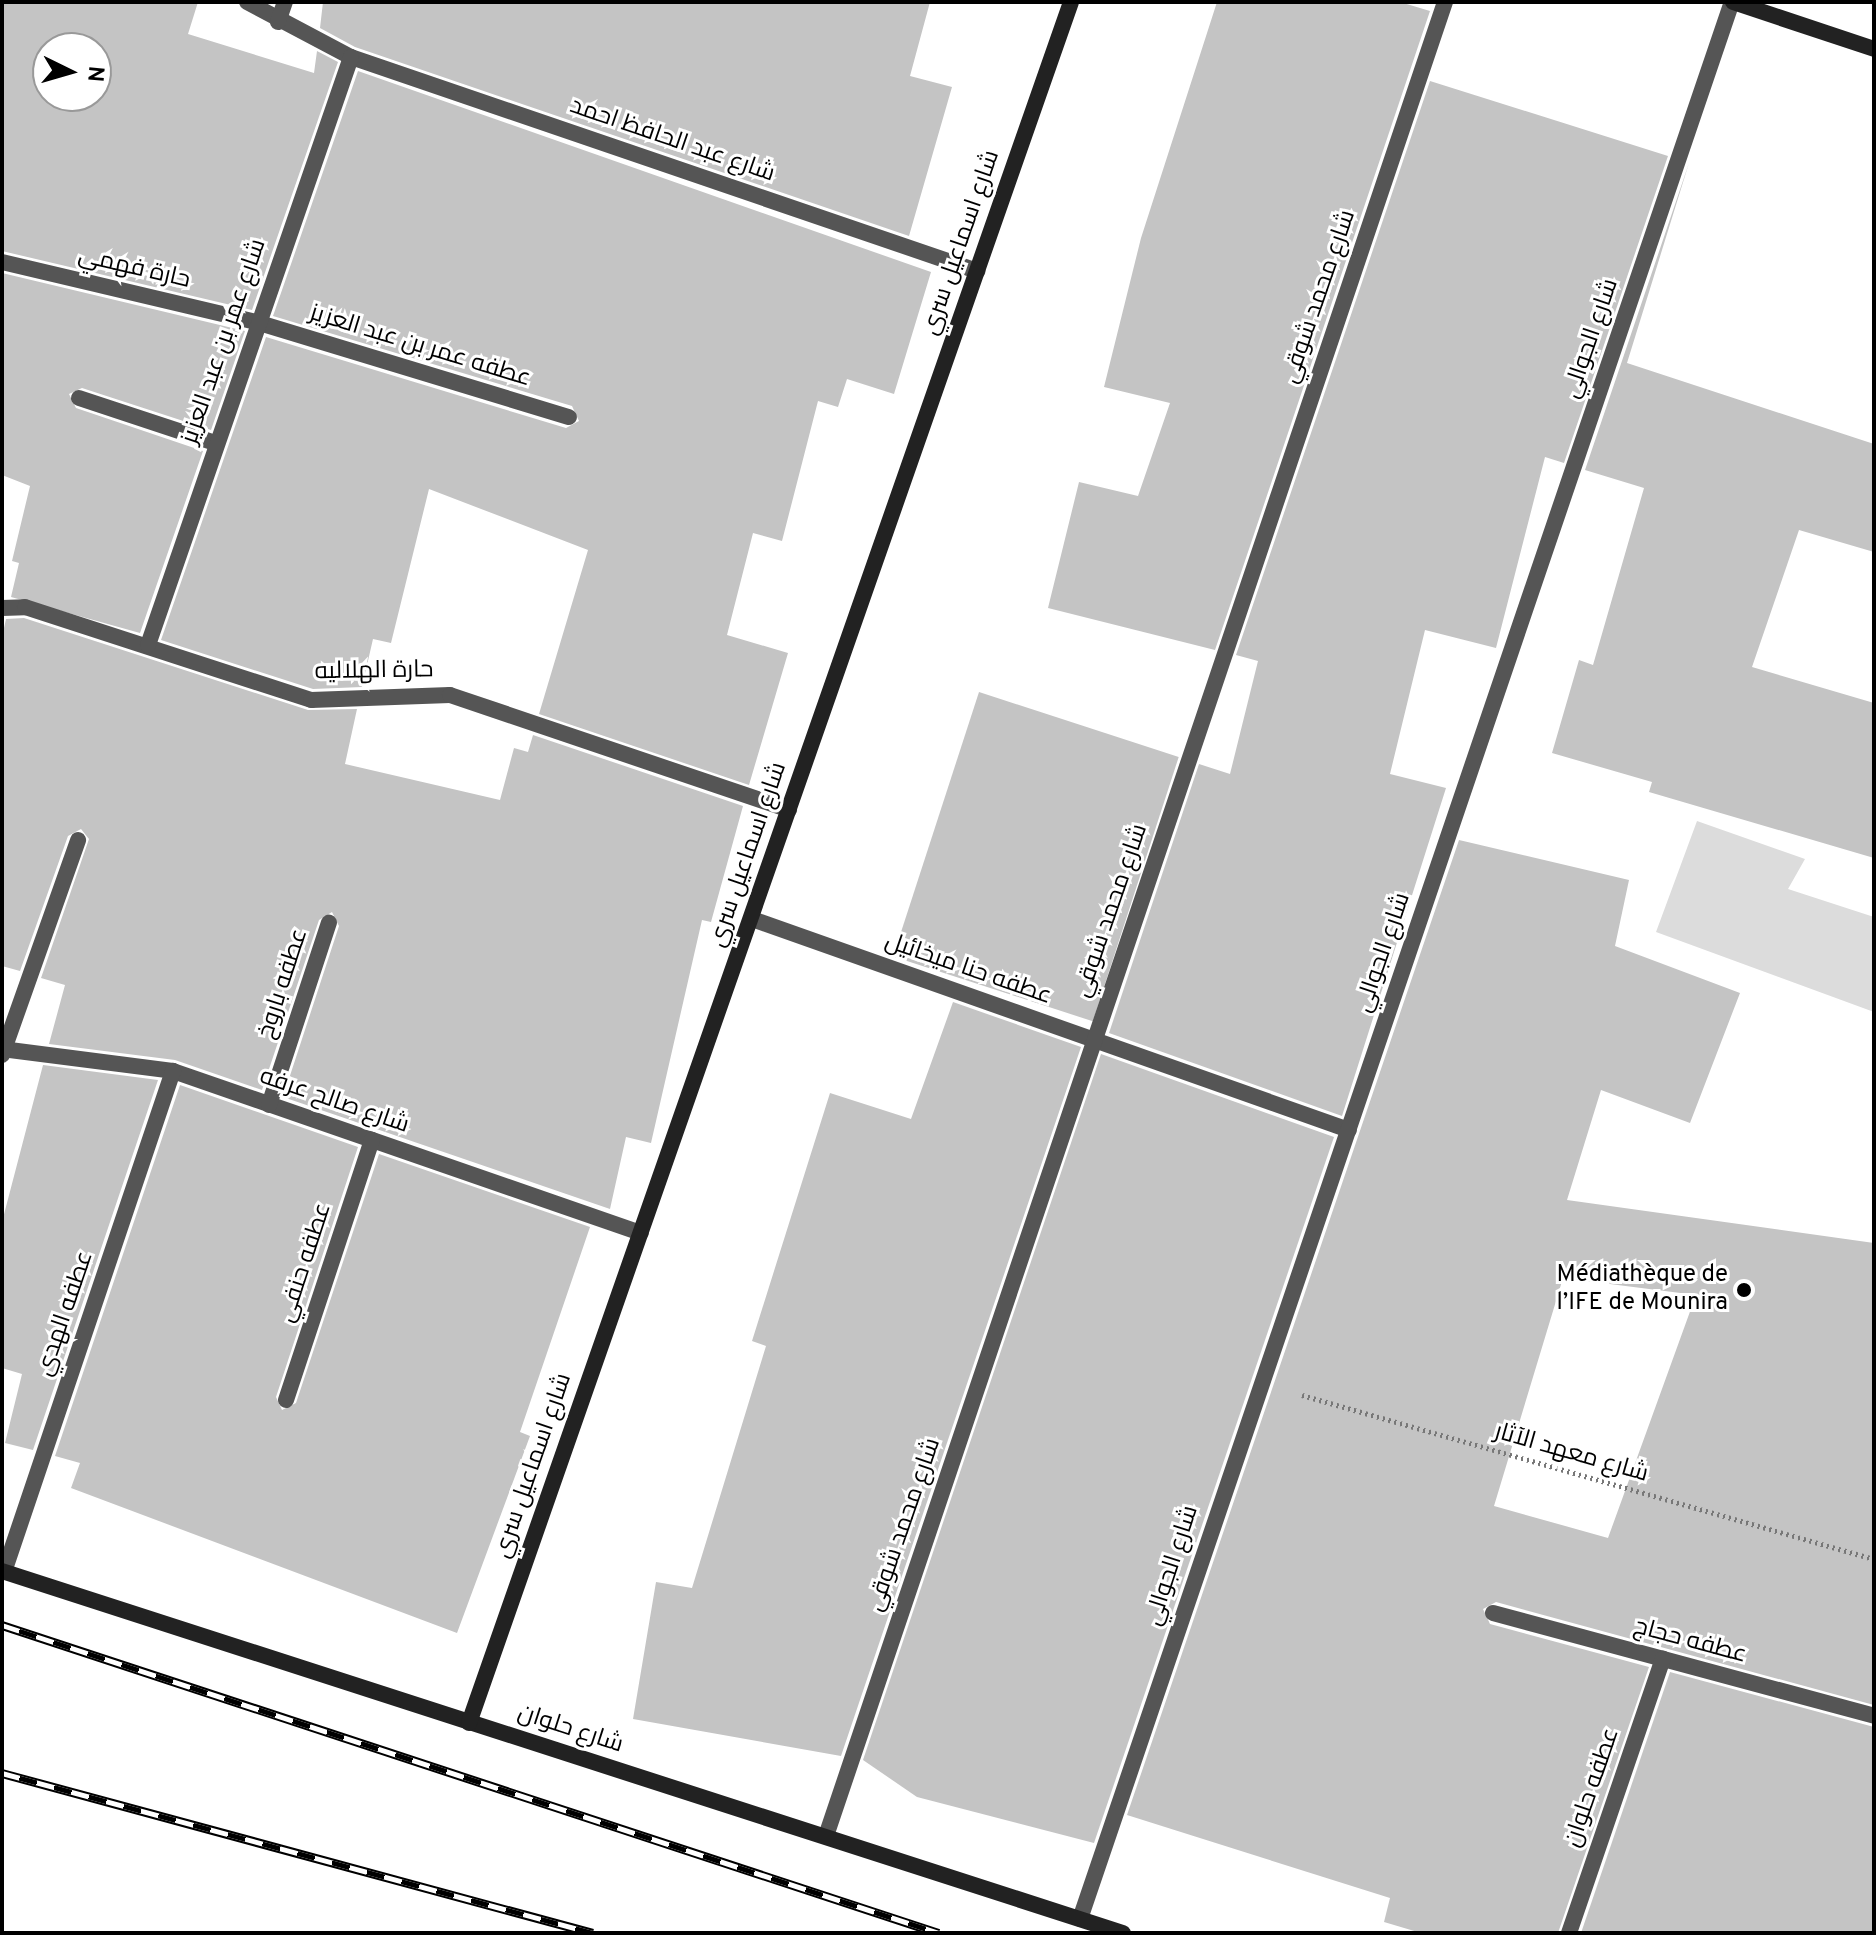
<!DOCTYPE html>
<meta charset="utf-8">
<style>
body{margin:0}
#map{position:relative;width:1876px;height:1935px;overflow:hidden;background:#fff;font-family:Overpass,Cairo,sans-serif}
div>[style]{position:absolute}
.green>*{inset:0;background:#dcdcdc}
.building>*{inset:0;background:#c4c4c4;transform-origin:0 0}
.path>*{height:5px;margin-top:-2.5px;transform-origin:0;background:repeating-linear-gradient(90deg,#777 0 2px,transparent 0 6px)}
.street>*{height:16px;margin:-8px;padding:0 8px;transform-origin:8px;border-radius:8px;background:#555}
.secondary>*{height:16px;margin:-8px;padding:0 8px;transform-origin:8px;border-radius:8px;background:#222}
.rail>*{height:9px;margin-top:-4.5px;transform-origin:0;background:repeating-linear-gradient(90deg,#fff 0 18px,#000 0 36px);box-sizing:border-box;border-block:2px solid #000}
.dots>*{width:22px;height:22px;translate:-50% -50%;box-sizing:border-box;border:4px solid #fff;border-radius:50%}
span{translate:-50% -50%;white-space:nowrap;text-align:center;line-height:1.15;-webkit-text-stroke:6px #fff;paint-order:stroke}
.street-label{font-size:24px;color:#000}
.poi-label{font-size:24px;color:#000}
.right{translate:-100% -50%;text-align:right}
.frame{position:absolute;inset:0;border:4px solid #000;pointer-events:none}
.north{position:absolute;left:32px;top:32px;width:80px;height:80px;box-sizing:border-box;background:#fff;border:2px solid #999;border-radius:50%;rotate:95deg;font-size:22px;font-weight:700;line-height:32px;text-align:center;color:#000}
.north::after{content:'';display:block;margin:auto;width:28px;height:36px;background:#000;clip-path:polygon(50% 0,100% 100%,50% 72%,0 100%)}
</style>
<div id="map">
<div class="green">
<i style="clip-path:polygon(1697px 821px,1805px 859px,1788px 889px,1874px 917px,1874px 1012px,1656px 932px)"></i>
</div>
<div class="building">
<i style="clip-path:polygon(evenodd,2px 2px,198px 2px,188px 34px,314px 73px,317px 51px,338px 62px,252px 310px,2px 251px,2px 2px,48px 48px,96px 48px,96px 96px,48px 96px,48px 48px)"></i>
<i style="clip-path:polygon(323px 2px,930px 2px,910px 76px,952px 87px,909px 236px,355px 47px,320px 28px)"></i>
<i style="clip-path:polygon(1217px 2px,1400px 2px,1430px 11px,1215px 650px,1048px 608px,1079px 482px,1138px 496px,1170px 403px,1104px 387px,1141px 238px)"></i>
<i style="clip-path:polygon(358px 71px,931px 272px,894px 394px,847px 379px,838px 407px,818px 401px,782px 541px,753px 533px,727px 635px,788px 653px,749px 785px,539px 714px,588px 550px,429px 489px,391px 643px,373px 639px,362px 687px,313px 689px,161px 640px,266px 337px,566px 428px,579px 421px,572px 406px,273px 316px)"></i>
<i style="clip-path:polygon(1430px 81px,1668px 156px,1564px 463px,1545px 457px,1496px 648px,1425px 630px,1390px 774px,1446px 788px,1342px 1116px,1109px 1033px,1199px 764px,1230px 774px,1258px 661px,1236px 655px)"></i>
<i style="clip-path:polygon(1689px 163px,1627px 363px,1874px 444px,1874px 552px,1799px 530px,1752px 667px,1874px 703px,1874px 858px,1649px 792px,1652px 782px,1552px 753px,1579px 660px,1593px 665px,1644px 488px,1585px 470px)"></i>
<i style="clip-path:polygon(2px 273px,245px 331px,211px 430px,82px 388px,69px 394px,76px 408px,203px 451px,140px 633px,11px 597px,19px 563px,12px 561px,30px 486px,2px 475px)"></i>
<i style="clip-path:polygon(24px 618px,308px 710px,357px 709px,345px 764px,500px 800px,514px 748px,528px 752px,533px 735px,743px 806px,711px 922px,702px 920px,651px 1143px,626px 1137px,610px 1209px,283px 1097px,339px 926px,332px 912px,319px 920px,262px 1090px,175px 1060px,49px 1044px,65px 985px,41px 978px,89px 839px,81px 829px,68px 836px,20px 971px,2px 966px,2px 637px,6px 619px)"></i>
<i style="left:979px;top:692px;width:210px;height:278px;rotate:18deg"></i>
<i style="clip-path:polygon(evenodd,1459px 840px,1629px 880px,1615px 946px,1740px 993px,1690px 1123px,1601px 1090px,1567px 1200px,1874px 1243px,1874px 1705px,1496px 1602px,1483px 1609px,1490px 1624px,1649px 1667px,1558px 1933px,1421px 1933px,1384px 1922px,1390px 1898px,1127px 1815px,1459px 840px,1563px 1278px,1696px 1295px,1608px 1538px,1494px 1506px,1563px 1278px)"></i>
<i style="clip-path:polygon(953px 1002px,1081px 1047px,841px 1756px,633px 1719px,656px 1582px,692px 1588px,766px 1346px,752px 1341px,830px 1093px,911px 1119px)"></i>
<i style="clip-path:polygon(1101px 1054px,1334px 1137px,1094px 1843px,917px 1797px,863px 1760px)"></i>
<i style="clip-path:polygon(43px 1065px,158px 1080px,33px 1450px,5px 1443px,22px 1374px,2px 1368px,2px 1222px)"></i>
<i style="clip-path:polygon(180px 1085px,358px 1147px,276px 1397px,282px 1410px,296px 1403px,379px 1154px,590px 1227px,520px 1432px,530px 1436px,457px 1633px,71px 1488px,80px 1463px,55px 1456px)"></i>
<i style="clip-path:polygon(1670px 1672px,1874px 1727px,1874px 1933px,1581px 1933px)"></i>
</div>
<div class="path">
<i style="left:1302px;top:1395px;width:595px;rotate:16deg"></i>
</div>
<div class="street">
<i style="left:247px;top:2px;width:118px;rotate:27.9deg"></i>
<i style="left:351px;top:57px;width:662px;rotate:18.87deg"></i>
<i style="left:278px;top:22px;width:21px;rotate:-71deg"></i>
<i style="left:2px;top:262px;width:261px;rotate:13.3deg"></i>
<i style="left:256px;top:322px;width:327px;rotate:16.9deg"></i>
<i style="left:79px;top:398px;width:143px;rotate:18.3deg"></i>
<i style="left:2px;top:608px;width:23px;rotate:-2deg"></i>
<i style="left:25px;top:607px;width:301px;rotate:18deg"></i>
<i style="left:311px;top:700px;width:139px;rotate:-2.1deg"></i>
<i style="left:450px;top:695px;width:358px;rotate:18.7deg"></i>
<i style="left:148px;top:645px;width:622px;rotate:-70.95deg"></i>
<i style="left:752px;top:919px;width:633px;rotate:19.47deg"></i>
<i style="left:2px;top:1049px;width:172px;rotate:7.3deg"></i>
<i style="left:173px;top:1071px;width:495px;rotate:19.1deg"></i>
<i style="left:2px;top:1055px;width:228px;rotate:-70.5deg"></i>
<i style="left:269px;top:1105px;width:192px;rotate:-71.8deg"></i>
<i style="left:286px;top:1400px;width:274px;rotate:-71.7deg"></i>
<i style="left:4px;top:1572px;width:529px;rotate:-71.36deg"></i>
<i style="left:1493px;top:1613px;width:395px;rotate:15.1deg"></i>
<i style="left:826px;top:1836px;width:1936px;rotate:-71.35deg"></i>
<i style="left:1080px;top:1919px;width:2025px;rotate:-71.22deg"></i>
<i style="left:1569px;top:1933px;width:290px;rotate:-71.1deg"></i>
</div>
<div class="secondary">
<i style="left:1733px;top:2px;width:149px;rotate:18.4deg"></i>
<i style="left:2px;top:1571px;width:1178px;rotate:17.9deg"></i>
<i style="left:469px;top:1723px;width:1823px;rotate:-70.72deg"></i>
</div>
<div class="rail">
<i style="left:2px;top:1625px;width:986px;rotate:18.2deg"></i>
<i style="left:2px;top:1773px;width:612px;rotate:15.15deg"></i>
</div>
<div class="dots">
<i style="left:1744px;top:1290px;background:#000"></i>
</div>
<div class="street-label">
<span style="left:672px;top:141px;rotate:19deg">شارع عبد الحافظ احمد</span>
<span style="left:962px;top:243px;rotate:-71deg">شارع اسماعيل سري</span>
<span style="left:134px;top:269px;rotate:13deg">حارة فهمي</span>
<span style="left:1320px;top:297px;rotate:-71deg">شارع محمد شوقي</span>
<span style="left:1592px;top:339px;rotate:-71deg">شارع الجوالي</span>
<span style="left:225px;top:342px;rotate:-71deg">شارع عمر بن عبد العزيز</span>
<span style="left:420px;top:347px;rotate:17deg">عطفه عمر بن عبد العزيز</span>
<span style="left:374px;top:672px;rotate:-1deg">حارة الهلاليه</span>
<span style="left:749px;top:855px;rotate:-71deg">شارع اسماعيل سري</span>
<span style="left:1112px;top:911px;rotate:-71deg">شارع محمد شوقي</span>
<span style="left:1384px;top:953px;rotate:-71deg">شارع الجوالي</span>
<span style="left:968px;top:970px;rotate:19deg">عطفه حنا ميخائيل</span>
<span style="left:284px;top:984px;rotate:-72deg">عطفه باروخ</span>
<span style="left:334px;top:1102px;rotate:19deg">شارع صالح عرفه</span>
<span style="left:306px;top:1263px;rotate:-72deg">عطفه حنفي</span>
<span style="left:66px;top:1314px;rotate:-71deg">عطفه الهدي</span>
<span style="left:1571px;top:1454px;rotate:16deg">شارع معهد الآثار</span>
<span style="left:534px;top:1466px;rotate:-71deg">شارع اسماعيل سري</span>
<span style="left:905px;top:1525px;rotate:-71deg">شارع محمد شوقي</span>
<span style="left:1173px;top:1566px;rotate:-72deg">شارع الجوالي</span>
<span style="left:1690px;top:1642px;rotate:15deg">عطفه حجاج</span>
<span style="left:570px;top:1730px;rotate:18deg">شارع حلوان</span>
<span style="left:1593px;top:1788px;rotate:-71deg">عطفه حلوان</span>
</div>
<div class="poi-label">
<span class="right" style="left:1728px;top:1290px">Médiathèque de<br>l’IFE de Mounira</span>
</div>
<div class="frame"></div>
<div class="north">N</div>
</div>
